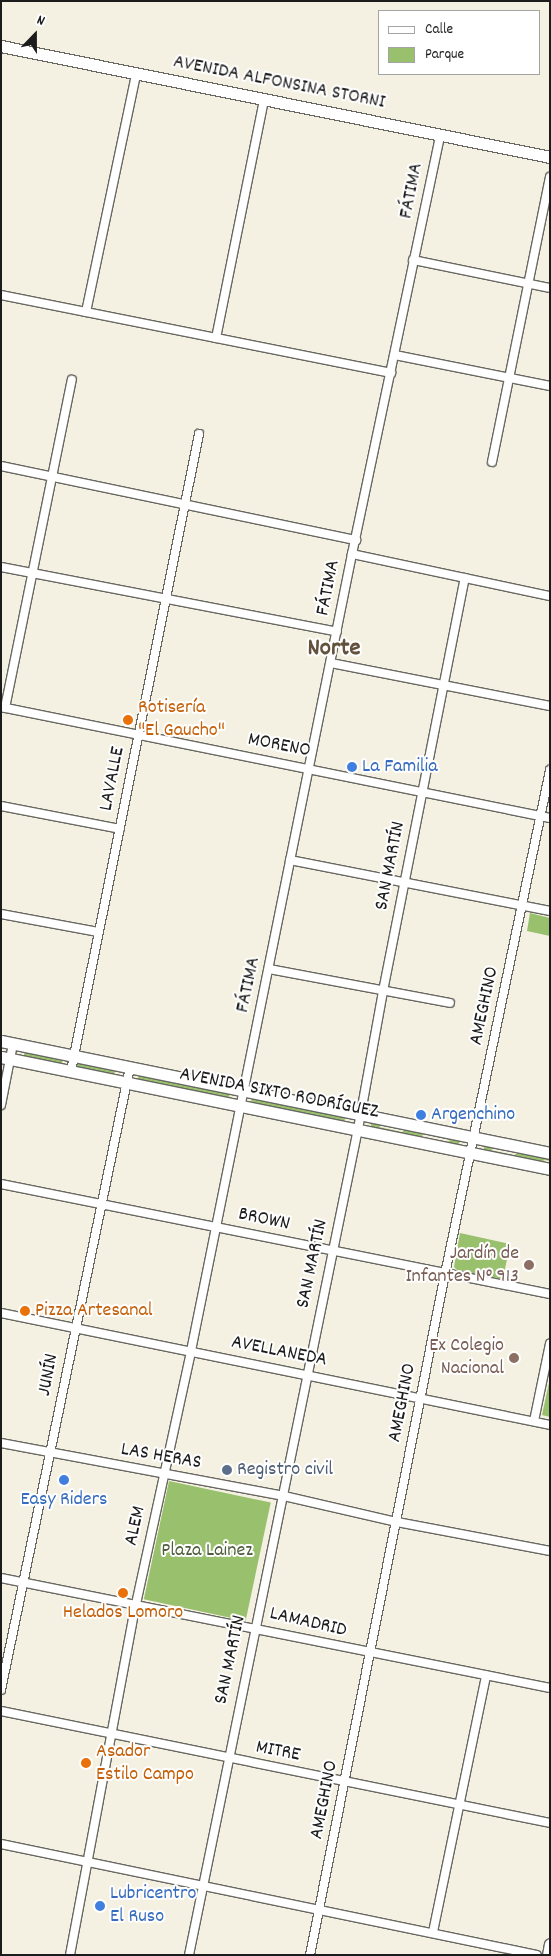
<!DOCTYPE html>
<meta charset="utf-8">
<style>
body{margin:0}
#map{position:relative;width:551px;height:1956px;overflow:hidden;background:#f5f1e2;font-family:Dekko,sans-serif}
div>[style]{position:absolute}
.green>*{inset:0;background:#98c06d;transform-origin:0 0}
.roads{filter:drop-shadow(1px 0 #686761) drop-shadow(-1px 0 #686761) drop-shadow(0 1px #686761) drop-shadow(0 -1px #686761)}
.minor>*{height:8px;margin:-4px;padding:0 4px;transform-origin:4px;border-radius:4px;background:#fff}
.secondary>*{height:11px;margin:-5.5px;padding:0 5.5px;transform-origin:5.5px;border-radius:5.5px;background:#fff}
.dots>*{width:14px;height:14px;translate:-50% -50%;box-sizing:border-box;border:2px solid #fff;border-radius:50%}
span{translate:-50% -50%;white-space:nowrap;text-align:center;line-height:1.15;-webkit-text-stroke:4px #fff;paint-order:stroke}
.street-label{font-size:20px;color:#1c1c1c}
.food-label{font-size:20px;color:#c56008}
.left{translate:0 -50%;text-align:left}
.shop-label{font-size:20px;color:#366cbe}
.education-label{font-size:20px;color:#785e54}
.right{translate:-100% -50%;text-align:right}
.service-label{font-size:20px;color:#4e5e75}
.park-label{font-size:20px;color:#4e5e3c}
.district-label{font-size:25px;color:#62513c;font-weight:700}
.frame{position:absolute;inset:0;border:2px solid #1c1c1c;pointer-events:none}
.legend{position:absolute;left:378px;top:10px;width:162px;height:65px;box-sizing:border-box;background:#fff;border:1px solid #a4a4a4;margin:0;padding:6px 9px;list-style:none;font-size:15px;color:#1c1c1c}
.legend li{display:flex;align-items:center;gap:10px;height:25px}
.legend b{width:25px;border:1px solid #a4a4a4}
.north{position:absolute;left:10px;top:10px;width:50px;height:50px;-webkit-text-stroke:4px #fff;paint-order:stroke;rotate:22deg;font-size:14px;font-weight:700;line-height:20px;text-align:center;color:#1c1c1c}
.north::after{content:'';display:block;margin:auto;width:18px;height:22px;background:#1c1c1c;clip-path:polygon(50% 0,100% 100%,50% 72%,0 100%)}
</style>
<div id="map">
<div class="green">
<i style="clip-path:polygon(530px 913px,550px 918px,550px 936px,527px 931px)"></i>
<i style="left:25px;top:1050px;width:39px;height:8px;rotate:12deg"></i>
<i style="left:78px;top:1061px;width:38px;height:8px;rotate:11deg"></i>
<i style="left:139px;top:1074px;width:93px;height:8px;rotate:11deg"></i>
<i style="left:252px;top:1098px;width:95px;height:8px;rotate:10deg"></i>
<i style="clip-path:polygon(372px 1120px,384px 1123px,379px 1127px,402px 1132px,409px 1128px,461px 1138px,458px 1147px,445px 1144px,450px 1140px,424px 1134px,418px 1139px,370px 1129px)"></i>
<i style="clip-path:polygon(485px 1143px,496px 1146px,491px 1150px,514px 1155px,522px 1151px,550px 1157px,550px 1161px,545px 1160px,538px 1163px,483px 1152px)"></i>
<i style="clip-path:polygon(460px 1233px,510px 1244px,503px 1279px,457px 1270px,454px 1267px)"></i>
<i style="clip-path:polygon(550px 1378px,550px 1417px,542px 1415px)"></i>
<i style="left:169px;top:1481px;width:104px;height:121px;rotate:12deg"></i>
</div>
<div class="roads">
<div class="minor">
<i style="left:413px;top:260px;width:140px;rotate:11.6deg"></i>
<i style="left:1px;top:295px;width:398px;rotate:11.3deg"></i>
<i style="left:86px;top:312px;width:243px;rotate:-78.1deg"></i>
<i style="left:216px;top:338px;width:244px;rotate:-78.6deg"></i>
<i style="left:395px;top:355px;width:158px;rotate:11.3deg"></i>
<i style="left:492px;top:462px;width:291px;rotate:-78.5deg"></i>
<i style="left:1px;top:466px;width:363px;rotate:11.8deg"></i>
<i style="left:352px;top:554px;width:202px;rotate:12deg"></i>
<i style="left:1px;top:567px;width:342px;rotate:10.9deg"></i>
<i style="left:331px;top:663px;width:223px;rotate:11.1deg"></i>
<i style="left:1px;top:707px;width:560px;rotate:11.43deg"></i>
<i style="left:5px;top:708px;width:335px;rotate:-78.5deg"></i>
<i style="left:1px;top:806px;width:121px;rotate:10.9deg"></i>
<i style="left:290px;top:860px;width:265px;rotate:11.1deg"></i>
<i style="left:1px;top:914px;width:99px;rotate:10.5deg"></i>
<i style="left:269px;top:969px;width:184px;rotate:10.6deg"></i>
<i style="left:71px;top:1071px;width:650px;rotate:-78.64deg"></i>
<i style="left:1px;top:1105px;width:62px;rotate:-78.9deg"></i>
<i style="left:1px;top:1184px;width:560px;rotate:11.33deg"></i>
<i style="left:1px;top:1313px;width:560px;rotate:11.53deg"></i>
<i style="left:534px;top:1421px;width:79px;rotate:-78.3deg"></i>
<i style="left:1px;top:1443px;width:288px;rotate:10.6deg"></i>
<i style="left:284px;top:1496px;width:116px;rotate:13deg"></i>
<i style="left:397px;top:1522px;width:156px;rotate:10.7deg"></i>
<i style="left:1px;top:1578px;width:560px;rotate:11.33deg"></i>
<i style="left:1px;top:1690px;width:636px;rotate:-78.3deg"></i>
<i style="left:1px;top:1711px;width:560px;rotate:11.53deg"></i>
<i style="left:1px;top:1844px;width:547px;rotate:11.7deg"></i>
<i style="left:433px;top:1932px;width:262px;rotate:-78.3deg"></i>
<i style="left:70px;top:1955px;width:357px;rotate:-79.4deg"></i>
<i style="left:136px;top:1604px;width:259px;rotate:-77.7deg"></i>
<i style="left:191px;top:1351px;width:813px;rotate:-78.58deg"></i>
<i style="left:352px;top:554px;width:428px;rotate:-78.1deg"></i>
<i style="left:189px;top:1955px;width:843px;rotate:-78.44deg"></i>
<i style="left:358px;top:1129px;width:140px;rotate:-79.7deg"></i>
<i style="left:383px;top:991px;width:421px;rotate:-78.8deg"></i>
<i style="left:310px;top:1955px;width:694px;rotate:-78.79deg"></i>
<i style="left:445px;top:1274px;width:515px;rotate:-78.23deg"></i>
</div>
<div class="secondary">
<i style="left:1px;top:46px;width:560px;rotate:11.43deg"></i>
<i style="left:1px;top:1041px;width:560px;rotate:11.53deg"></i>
<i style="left:1px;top:1057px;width:560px;rotate:11.53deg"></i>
<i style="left:548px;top:1955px;width:11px;rotate:-80deg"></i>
</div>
</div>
<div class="dots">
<i style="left:128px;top:720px;background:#e8710a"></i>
<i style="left:352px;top:767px;background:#3f7fe0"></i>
<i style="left:421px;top:1115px;background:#3f7fe0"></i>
<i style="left:529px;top:1265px;background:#8d6e63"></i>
<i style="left:25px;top:1311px;background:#e8710a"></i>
<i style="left:514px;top:1358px;background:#8d6e63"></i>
<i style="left:227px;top:1470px;background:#5c6f8a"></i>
<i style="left:64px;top:1480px;background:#3f7fe0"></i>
<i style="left:123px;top:1593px;background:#e8710a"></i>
<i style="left:86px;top:1763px;background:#e8710a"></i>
<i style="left:100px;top:1906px;background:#3f7fe0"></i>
</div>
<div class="street-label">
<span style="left:279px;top:83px;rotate:11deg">AVENIDA ALFONSINA STORNI</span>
<span style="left:412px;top:191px;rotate:-79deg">FÁTIMA</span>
<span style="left:329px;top:588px;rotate:-79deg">FÁTIMA</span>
<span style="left:279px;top:746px;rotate:11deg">MORENO</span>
<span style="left:113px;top:779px;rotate:-79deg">LAVALLE</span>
<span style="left:391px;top:866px;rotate:-79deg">SAN MARTÍN</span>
<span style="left:249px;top:985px;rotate:-78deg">FÁTIMA</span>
<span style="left:485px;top:1006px;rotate:-78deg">AMEGHINO</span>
<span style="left:279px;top:1094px;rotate:11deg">AVENIDA SIXTO RODRÍGUEZ</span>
<span style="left:264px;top:1220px;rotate:12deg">BROWN</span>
<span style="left:313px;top:1264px;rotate:-78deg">SAN MARTÍN</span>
<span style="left:279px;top:1352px;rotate:11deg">AVELLANEDA</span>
<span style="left:49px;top:1375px;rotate:-79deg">JUNÍN</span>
<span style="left:403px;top:1403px;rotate:-79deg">AMEGHINO</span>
<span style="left:161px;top:1457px;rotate:10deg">LAS HERAS</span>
<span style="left:136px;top:1526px;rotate:-78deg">ALEM</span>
<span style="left:308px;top:1623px;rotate:13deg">LAMADRID</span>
<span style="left:231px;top:1660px;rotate:-78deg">SAN MARTÍN</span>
<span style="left:278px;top:1752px;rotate:11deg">MITRE</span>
<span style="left:325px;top:1800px;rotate:-79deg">AMEGHINO</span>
</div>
<div class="food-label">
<span class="left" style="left:138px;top:720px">Rotisería<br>"El Gaucho"</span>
<span class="left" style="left:35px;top:1311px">Pizza Artesanal</span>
<span style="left:123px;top:1613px">Helados Lomoro</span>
<span class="left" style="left:96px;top:1764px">Asador<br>Estilo Campo</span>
</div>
<div class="shop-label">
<span class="left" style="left:362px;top:767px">La Familia</span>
<span class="left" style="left:431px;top:1115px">Argenchino</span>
<span style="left:64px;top:1500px">Easy Riders</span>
<span class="left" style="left:110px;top:1906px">Lubricentro<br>El Ruso</span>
</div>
<div class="education-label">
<span class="right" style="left:519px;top:1266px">Jardín de<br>Infantes N° 913</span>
<span class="right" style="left:504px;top:1358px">Ex Colegio<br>Nacional</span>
</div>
<div class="service-label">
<span class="left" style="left:237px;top:1470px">Registro civil</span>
</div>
<div class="park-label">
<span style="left:207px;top:1551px">Plaza Lainez</span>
</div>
<div class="district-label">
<span style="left:334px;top:649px">Norte</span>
</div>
<div class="frame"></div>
<ul class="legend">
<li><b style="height:6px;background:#fff"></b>Calle</li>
<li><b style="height:14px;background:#98c06d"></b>Parque</li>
</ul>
<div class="north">N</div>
</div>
